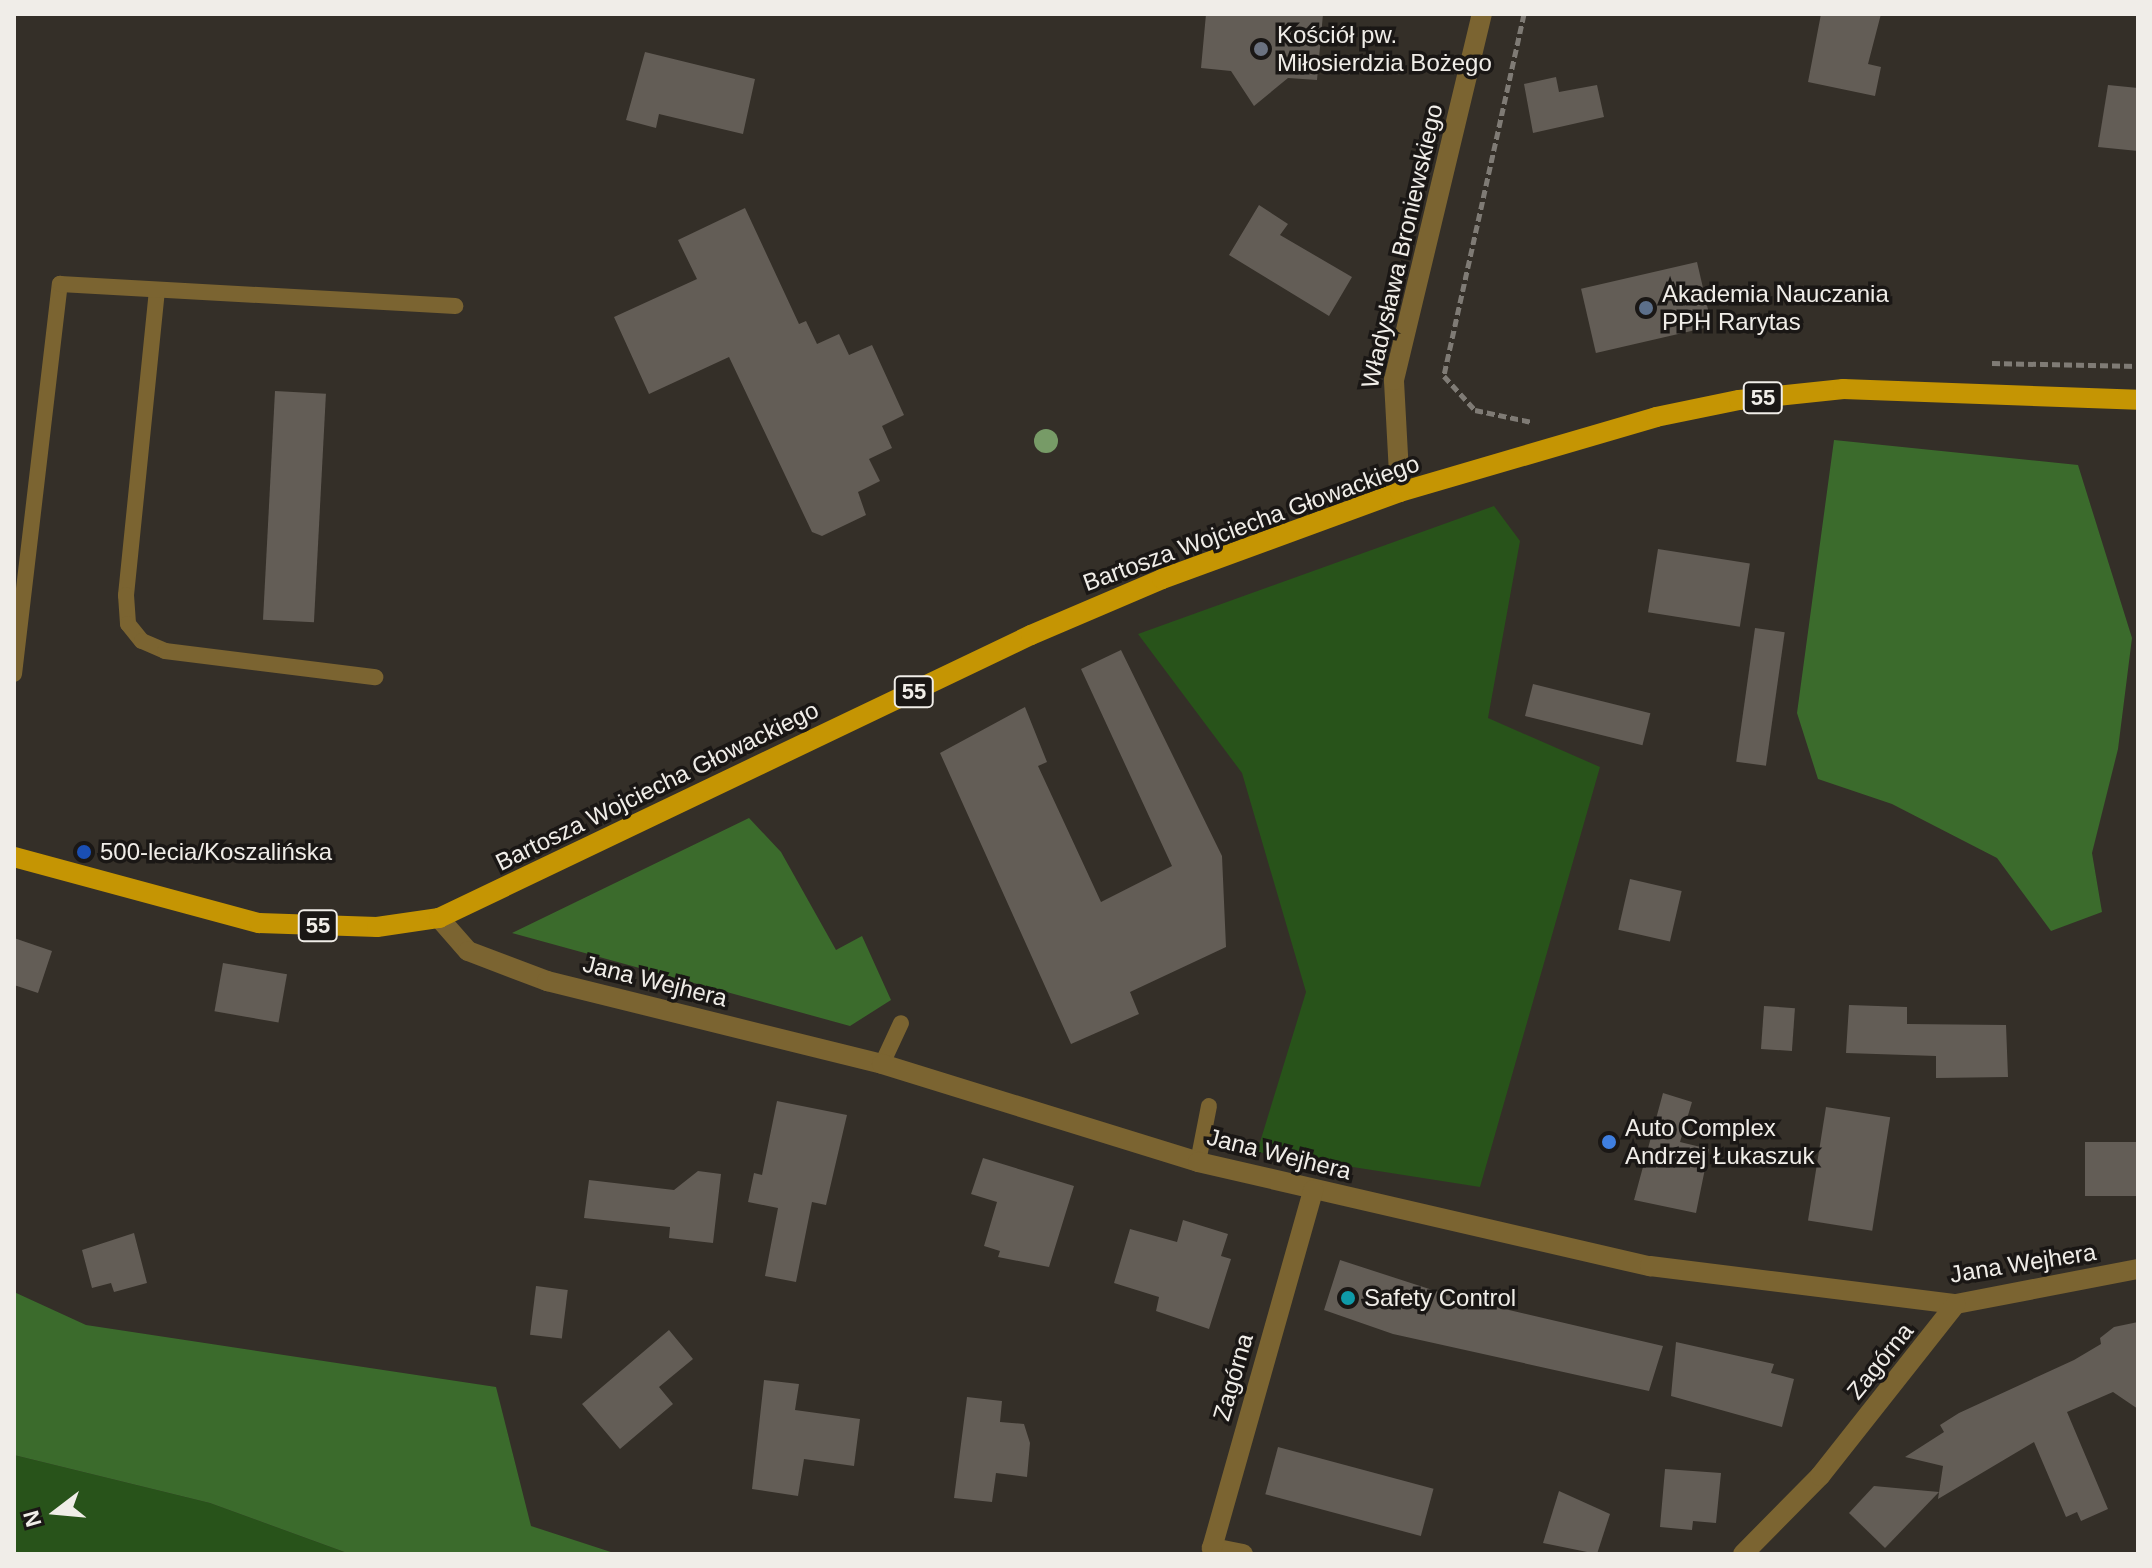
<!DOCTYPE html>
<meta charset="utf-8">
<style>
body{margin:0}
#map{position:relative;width:2152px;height:1568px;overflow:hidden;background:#342f28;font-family:Helvetica,sans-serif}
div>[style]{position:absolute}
.green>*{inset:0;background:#28531a}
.forest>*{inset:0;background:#3b6b2c}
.building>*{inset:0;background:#635d56;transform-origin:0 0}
.path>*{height:5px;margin-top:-2.5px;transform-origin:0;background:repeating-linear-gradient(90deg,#7f7b75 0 8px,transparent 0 12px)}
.lane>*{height:16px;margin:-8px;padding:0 8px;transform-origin:8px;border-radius:8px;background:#7b6431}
.street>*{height:20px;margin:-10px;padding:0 10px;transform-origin:10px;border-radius:10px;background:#7b6431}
.primary>*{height:20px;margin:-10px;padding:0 10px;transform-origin:10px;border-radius:10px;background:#c59503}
.trees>*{width:24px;height:24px;margin:-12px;border-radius:50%;background:#779b67}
.dots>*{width:22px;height:22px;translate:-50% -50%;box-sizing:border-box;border:4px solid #1a1715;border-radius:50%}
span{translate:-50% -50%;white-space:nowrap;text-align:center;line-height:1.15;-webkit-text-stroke:7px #1a1715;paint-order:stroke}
.shield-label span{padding:2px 6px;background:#1a1715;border:2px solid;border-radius:6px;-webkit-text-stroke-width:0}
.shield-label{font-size:22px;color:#f0ede8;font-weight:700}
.poi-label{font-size:24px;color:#f0ede8}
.left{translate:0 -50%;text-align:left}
.street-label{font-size:24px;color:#f0ede8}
.frame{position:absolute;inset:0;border:16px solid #f0ede8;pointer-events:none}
.north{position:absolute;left:16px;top:1472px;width:80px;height:80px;-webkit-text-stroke:6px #1a1715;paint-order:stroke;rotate:254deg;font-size:22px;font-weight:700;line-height:32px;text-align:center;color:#f0ede8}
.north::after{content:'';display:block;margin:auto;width:28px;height:36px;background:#f0ede8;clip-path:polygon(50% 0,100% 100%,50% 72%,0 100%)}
</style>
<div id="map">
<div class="green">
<i style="clip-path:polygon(1494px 506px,1520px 541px,1488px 718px,1600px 767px,1480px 1187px,1257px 1152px,1306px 992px,1242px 773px,1138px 634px)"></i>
<i style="clip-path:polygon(14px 1455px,210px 1503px,350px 1554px,14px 1554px)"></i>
</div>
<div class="forest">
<i style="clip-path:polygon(1834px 440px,2078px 465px,2132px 638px,2118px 749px,2092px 853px,2102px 912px,2051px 931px,1997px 858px,1892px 804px,1818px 779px,1797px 713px)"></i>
<i style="clip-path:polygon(749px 818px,781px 852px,836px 950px,862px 936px,891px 1000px,850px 1026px,512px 933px)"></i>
<i style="clip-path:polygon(14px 1292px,86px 1325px,496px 1387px,531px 1526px,617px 1554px,350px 1554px,210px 1503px,14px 1455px)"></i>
</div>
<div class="building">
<i style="clip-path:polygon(1206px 14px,1323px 14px,1317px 80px,1288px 78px,1254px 106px,1231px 71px,1201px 68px)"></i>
<i style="clip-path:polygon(1821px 14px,1881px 14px,1868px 64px,1881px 67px,1875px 96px,1808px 82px)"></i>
<i style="clip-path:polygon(645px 52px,755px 79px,743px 134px,659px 114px,656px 128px,626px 120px)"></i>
<i style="clip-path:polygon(1556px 77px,1559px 92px,1597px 85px,1604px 117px,1533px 133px,1524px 84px)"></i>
<i style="clip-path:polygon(2108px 85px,2138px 88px,2138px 151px,2098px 147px)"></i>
<i style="clip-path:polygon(1259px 205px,1288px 224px,1280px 235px,1352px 277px,1329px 316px,1229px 255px)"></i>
<i style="clip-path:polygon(745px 208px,799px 324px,806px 321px,817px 344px,839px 334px,849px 355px,872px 345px,904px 415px,882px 426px,892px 448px,869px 459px,880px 481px,858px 492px,866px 515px,822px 536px,812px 532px,729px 357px,649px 394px,614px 317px,697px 279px,678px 240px)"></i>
<i style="left:1697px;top:262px;width:66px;height:119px;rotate:77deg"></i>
<i style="left:275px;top:391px;width:51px;height:229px;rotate:3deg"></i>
<i style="left:1658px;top:549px;width:93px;height:64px;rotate:9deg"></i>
<i style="left:1755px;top:628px;width:30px;height:135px;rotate:8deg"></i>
<i style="clip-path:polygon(1121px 650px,1222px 856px,1226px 947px,1130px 992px,1139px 1014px,1071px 1044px,940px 753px,1025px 707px,1047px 762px,1038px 766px,1101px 902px,1172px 866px,1081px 669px)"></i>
<i style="left:1533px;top:684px;width:121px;height:33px;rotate:14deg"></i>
<i style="left:1630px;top:879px;width:53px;height:52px;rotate:13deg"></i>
<i style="clip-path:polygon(14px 938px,52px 951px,38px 993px,14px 985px)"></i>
<i style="left:223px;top:963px;width:65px;height:49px;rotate:10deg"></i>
<i style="clip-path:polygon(1849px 1005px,1907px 1007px,1907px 1024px,2006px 1025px,2008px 1077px,1936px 1078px,1936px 1056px,1846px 1053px)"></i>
<i style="left:1764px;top:1006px;width:31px;height:43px;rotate:4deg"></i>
<i style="clip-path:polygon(1663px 1093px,1692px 1102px,1680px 1142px,1709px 1149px,1696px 1213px,1634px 1200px)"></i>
<i style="clip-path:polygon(777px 1101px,847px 1115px,826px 1205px,812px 1202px,796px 1282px,765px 1276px,778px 1208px,748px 1202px,754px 1173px,762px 1175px)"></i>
<i style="left:1826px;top:1107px;width:65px;height:115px;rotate:9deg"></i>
<i style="left:2085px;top:1142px;width:53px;height:54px"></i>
<i style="clip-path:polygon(983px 1158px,1074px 1186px,1049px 1267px,998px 1257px,1000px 1251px,984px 1246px,997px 1202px,971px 1194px)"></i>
<i style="clip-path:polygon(698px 1171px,721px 1174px,713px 1243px,669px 1238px,670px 1227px,584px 1218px,589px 1180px,674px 1190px)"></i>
<i style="clip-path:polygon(1183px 1220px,1228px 1234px,1221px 1256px,1231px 1259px,1209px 1329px,1156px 1311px,1159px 1297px,1114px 1283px,1130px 1229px,1177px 1242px)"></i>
<i style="clip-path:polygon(134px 1233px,147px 1283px,114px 1292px,111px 1283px,92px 1288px,82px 1250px)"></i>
<i style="clip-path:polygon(1340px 1260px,1454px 1297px,1663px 1346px,1649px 1391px,1393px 1334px,1324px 1310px)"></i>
<i style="left:536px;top:1286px;width:32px;height:49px;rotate:7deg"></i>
<i style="clip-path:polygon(2138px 1322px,2138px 1409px,2113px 1392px,2067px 1412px,2108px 1509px,2081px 1521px,2077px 1512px,2066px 1517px,2034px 1442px,1938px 1499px,1943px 1466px,1905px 1457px,1944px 1432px,1940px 1425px,1959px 1413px,2074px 1360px,2101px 1344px,2100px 1338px,2114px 1327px)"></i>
<i style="clip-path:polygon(669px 1330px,693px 1359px,659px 1387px,673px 1404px,620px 1449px,582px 1404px)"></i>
<i style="clip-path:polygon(1676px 1342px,1774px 1364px,1771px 1373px,1794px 1379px,1782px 1427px,1671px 1396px)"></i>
<i style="clip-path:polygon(764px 1380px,799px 1384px,795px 1410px,860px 1419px,854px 1466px,804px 1459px,798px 1496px,752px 1489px)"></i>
<i style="clip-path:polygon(967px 1397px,1002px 1401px,1000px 1422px,1024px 1424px,1030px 1443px,1027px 1477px,996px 1473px,992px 1502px,954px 1498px)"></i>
<i style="left:1278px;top:1447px;width:161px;height:49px;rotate:15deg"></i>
<i style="clip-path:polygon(1665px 1469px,1721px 1473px,1716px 1523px,1693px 1521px,1692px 1530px,1660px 1527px)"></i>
<i style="clip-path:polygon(1874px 1486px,1939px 1492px,1885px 1548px,1849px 1513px)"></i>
<i style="clip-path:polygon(1559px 1491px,1610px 1514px,1597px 1554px,1543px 1543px)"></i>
</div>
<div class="path">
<i style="left:1524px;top:14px;width:371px;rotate:102.5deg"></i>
<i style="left:1444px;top:376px;width:46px;rotate:47.6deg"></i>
<i style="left:1475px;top:410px;width:58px;rotate:11.9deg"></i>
<i style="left:1992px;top:363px;width:146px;rotate:1.2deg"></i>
</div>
<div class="lane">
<i style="left:157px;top:290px;width:307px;rotate:95.8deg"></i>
<i style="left:126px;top:595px;width:29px;rotate:86deg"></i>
<i style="left:128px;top:624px;width:22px;rotate:51deg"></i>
<i style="left:142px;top:641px;width:25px;rotate:23deg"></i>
<i style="left:165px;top:651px;width:212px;rotate:7.1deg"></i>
<i style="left:14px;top:674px;width:393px;rotate:-83.3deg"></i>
<i style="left:60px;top:284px;width:396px;rotate:3.2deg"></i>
<i style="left:882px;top:1064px;width:45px;rotate:-65.1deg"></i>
<i style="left:1198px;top:1162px;width:57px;rotate:-78.9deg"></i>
</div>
<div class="street">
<i style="left:1400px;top:492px;width:112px;rotate:-93.1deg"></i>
<i style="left:1394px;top:380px;width:376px;rotate:-76.5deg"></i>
<i style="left:439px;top:918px;width:44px;rotate:48.7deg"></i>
<i style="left:468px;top:951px;width:85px;rotate:20.8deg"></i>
<i style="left:547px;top:981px;width:345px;rotate:13.9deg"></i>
<i style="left:882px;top:1064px;width:331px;rotate:17.2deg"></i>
<i style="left:1198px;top:1162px;width:464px;rotate:13deg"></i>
<i style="left:1650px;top:1266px;width:308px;rotate:7.1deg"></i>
<i style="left:1956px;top:1304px;width:185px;rotate:-10.9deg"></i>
<i style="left:1243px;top:1554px;width:32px;rotate:-169deg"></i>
<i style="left:1212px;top:1548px;width:372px;rotate:-74.2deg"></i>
<i style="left:1743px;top:1554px;width:110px;rotate:-45.4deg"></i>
<i style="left:1820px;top:1476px;width:219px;rotate:-51.7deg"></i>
</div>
<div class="primary">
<i style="left:14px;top:857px;width:254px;rotate:15.1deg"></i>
<i style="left:259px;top:923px;width:118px;rotate:1.9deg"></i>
<i style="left:377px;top:927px;width:63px;rotate:-8.3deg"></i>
<i style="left:439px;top:918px;width:656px;rotate:-25.55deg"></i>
<i style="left:1031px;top:635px;width:142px;rotate:-23.1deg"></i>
<i style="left:1162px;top:579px;width:253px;rotate:-20.1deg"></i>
<i style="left:1400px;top:492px;width:267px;rotate:-16.3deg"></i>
<i style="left:1656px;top:417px;width:85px;rotate:-11.6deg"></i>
<i style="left:1739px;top:400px;width:105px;rotate:-6deg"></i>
<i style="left:1843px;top:389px;width:295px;rotate:2.1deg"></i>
</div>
<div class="trees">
<i style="left:1046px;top:441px"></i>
</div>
<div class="dots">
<i style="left:1261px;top:49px;background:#6b7280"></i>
<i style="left:1646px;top:308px;background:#5c6f8a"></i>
<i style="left:84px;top:852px;background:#1a4fb4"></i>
<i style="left:1609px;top:1142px;background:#3f7fe0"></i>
<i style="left:1348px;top:1298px;background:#0f9aa8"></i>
</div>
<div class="shield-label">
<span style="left:1763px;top:398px">55</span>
<span style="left:914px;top:692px">55</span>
<span style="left:318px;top:926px">55</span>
</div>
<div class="poi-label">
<span class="left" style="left:1277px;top:49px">Kościół pw.<br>Miłosierdzia Bożego</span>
<span class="left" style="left:1662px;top:308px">Akademia Nauczania<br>PPH Rarytas</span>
<span class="left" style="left:100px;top:852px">500-lecia/Koszalińska</span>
<span class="left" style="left:1625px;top:1142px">Auto Complex<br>Andrzej Łukaszuk</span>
<span class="left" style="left:1364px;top:1298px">Safety Control</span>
</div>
<div class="street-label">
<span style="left:1402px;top:246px;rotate:-77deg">Władysława Broniewskiego</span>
<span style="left:1251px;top:523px;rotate:-20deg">Bartosza Wojciecha Głowackiego</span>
<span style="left:657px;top:786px;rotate:-26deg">Bartosza Wojciecha Głowackiego</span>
<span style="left:655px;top:981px;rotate:14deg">Jana Wejhera</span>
<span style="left:1279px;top:1154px;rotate:14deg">Jana Wejhera</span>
<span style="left:2023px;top:1263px;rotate:-9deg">Jana Wejhera</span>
<span style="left:1880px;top:1361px;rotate:-51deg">Zagórna</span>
<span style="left:1233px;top:1377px;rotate:-74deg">Zagórna</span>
</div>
<div class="frame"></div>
<div class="north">N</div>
</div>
